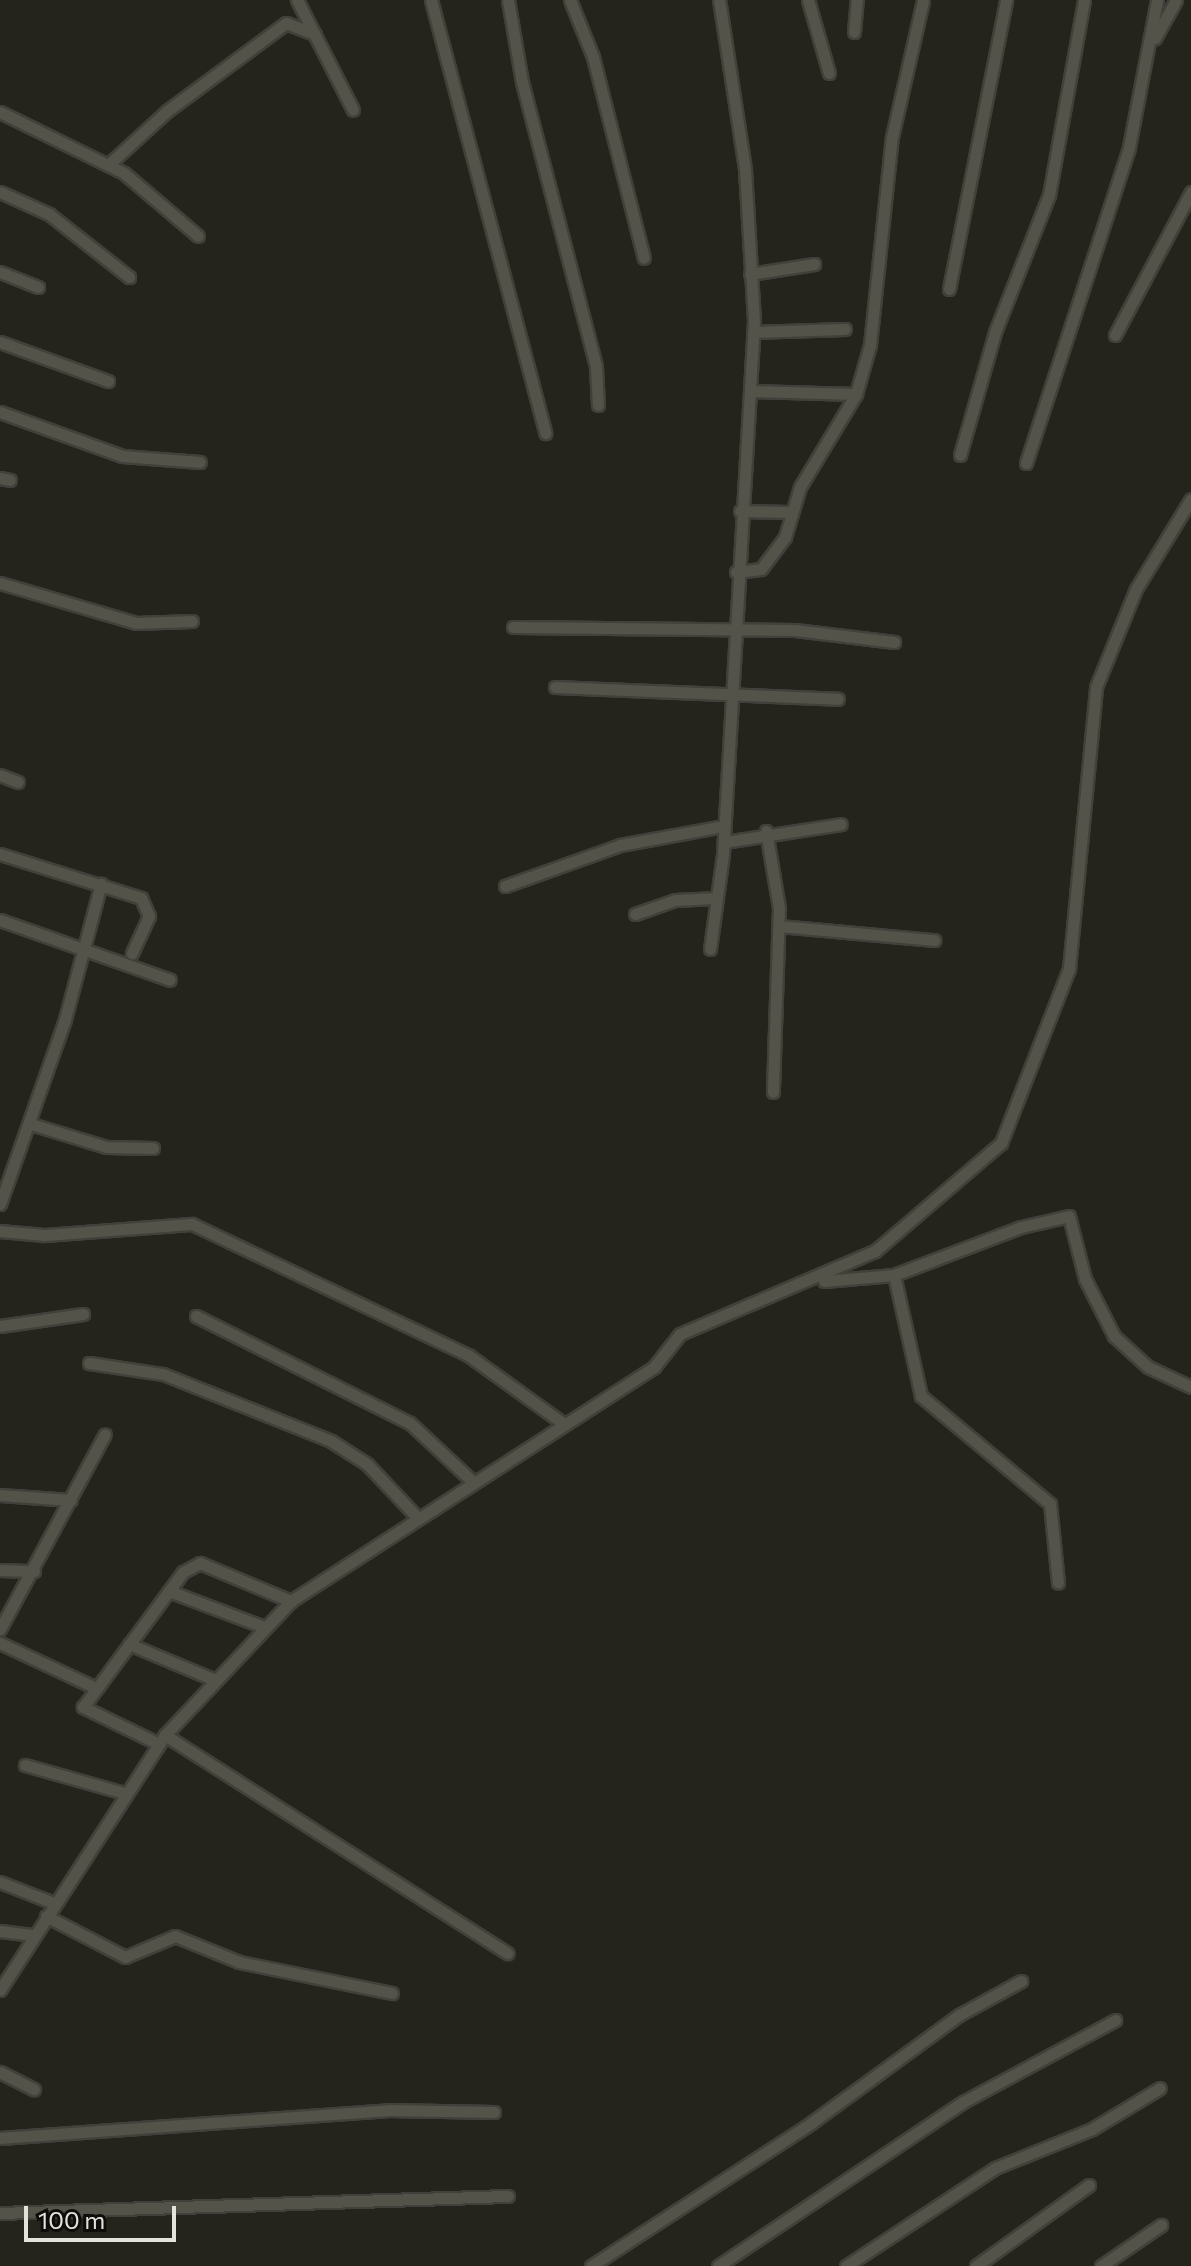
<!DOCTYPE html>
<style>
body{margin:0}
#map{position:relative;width:1191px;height:2266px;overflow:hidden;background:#25241c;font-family:Commissioner,sans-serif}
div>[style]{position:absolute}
.roads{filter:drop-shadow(2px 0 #41403a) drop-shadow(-2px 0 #41403a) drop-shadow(0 2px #41403a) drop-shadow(0 -2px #41403a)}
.minor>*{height:11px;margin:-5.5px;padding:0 5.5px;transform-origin:5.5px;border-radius:5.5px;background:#545349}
span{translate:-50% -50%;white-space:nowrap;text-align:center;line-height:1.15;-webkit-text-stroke:7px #0e0d0a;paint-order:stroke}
.scale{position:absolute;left:24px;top:2206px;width:152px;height:36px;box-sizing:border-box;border:4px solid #e3e3dd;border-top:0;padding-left:10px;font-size:24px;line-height:28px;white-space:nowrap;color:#e3e3dd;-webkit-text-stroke:6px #0e0d0a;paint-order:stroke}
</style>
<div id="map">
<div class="roads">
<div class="minor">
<i style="left:297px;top:0;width:123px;rotate:63deg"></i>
<i style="left:431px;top:0;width:448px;rotate:75.2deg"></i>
<i style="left:508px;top:0;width:83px;rotate:80.3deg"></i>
<i style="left:522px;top:82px;width:294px;rotate:75.4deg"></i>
<i style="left:596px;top:367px;width:38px;rotate:87deg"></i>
<i style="left:570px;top:0;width:61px;rotate:68deg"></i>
<i style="left:593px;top:57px;width:207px;rotate:75.8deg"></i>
<i style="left:808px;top:0;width:76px;rotate:74deg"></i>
<i style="left:854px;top:32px;width:32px;rotate:-85deg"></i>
<i style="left:1155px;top:38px;width:43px;rotate:-61.1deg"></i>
<i style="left:0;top:112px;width:138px;rotate:26.2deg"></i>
<i style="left:124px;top:173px;width:97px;rotate:40.4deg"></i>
<i style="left:108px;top:165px;width:80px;rotate:-42.5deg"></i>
<i style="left:167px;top:111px;width:148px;rotate:-36.5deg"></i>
<i style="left:286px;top:23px;width:31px;rotate:21deg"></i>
<i style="left:0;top:192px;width:54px;rotate:24.2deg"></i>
<i style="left:49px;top:214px;width:102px;rotate:38.2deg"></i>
<i style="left:0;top:272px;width:41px;rotate:21.5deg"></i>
<i style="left:750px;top:274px;width:65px;rotate:-8.9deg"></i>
<i style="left:949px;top:289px;width:295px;rotate:-78.8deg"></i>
<i style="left:753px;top:332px;width:92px;rotate:-1.9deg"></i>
<i style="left:1115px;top:335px;width:162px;rotate:-62deg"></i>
<i style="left:0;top:342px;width:115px;rotate:19.9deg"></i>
<i style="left:751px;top:391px;width:105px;rotate:1.6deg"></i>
<i style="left:0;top:412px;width:130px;rotate:19.8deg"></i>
<i style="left:122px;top:456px;width:78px;rotate:4.4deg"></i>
<i style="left:960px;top:455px;width:128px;rotate:-74.1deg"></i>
<i style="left:995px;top:332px;width:147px;rotate:-68.5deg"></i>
<i style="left:1049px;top:195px;width:198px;rotate:-79.8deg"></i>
<i style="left:1026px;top:463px;width:332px;rotate:-71.9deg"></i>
<i style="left:1129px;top:147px;width:150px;rotate:-79.2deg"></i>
<i style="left:0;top:478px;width:10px;rotate:11deg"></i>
<i style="left:740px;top:511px;width:49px;rotate:1.2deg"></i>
<i style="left:736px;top:572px;width:25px;rotate:-7deg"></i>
<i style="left:761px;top:569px;width:40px;rotate:-53deg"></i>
<i style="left:785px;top:537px;width:52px;rotate:-73.3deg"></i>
<i style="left:800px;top:487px;width:109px;rotate:-58.9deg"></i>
<i style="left:856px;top:394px;width:51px;rotate:-74.1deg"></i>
<i style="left:870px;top:345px;width:209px;rotate:-84deg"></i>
<i style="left:892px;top:137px;width:140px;rotate:-77.2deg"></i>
<i style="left:0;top:583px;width:142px;rotate:16.4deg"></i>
<i style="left:136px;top:623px;width:56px;rotate:-2deg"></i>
<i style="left:513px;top:627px;width:282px;rotate:0.6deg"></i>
<i style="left:795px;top:630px;width:100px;rotate:6.9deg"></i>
<i style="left:555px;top:687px;width:283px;rotate:2.4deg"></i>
<i style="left:0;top:775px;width:19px;rotate:21deg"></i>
<i style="left:766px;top:831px;width:78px;rotate:80.4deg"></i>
<i style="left:779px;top:908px;width:184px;rotate:91.9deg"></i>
<i style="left:724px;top:842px;width:118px;rotate:-8.7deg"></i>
<i style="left:0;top:854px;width:148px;rotate:17.3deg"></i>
<i style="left:141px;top:898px;width:20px;rotate:66deg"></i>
<i style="left:149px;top:916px;width:41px;rotate:114.7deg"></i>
<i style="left:505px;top:886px;width:122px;rotate:-19.6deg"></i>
<i style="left:620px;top:845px;width:106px;rotate:-10.4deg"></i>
<i style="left:635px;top:914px;width:42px;rotate:-19.3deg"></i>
<i style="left:675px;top:900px;width:42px;rotate:-2.7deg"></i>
<i style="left:0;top:920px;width:180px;rotate:19.4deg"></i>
<i style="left:779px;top:926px;width:156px;rotate:5.2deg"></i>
<i style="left:710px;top:949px;width:96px;rotate:-82.2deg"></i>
<i style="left:723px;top:854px;width:534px;rotate:-86.67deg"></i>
<i style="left:754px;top:321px;width:152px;rotate:-93.4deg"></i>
<i style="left:745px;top:169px;width:171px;rotate:-98.7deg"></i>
<i style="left:31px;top:1124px;width:78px;rotate:17deg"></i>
<i style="left:106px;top:1147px;width:47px;rotate:1.2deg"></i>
<i style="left:0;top:1204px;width:196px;rotate:-70.6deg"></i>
<i style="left:65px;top:1019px;width:140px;rotate:-75.1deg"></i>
<i style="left:0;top:1231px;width:44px;rotate:5.2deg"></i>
<i style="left:44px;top:1235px;width:148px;rotate:-4.3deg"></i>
<i style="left:192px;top:1224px;width:306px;rotate:25.4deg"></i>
<i style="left:468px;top:1355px;width:118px;rotate:35.7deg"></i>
<i style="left:894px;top:1275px;width:124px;rotate:77.4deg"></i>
<i style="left:921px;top:1396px;width:168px;rotate:39.9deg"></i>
<i style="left:1050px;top:1504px;width:79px;rotate:84.2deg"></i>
<i style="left:824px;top:1281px;width:70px;rotate:-4.9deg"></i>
<i style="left:894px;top:1275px;width:136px;rotate:-20.7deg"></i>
<i style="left:1021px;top:1227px;width:49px;rotate:-12.9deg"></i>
<i style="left:1069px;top:1216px;width:65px;rotate:75.7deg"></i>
<i style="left:1085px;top:1279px;width:64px;rotate:63deg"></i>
<i style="left:1114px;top:1336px;width:46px;rotate:42.4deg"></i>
<i style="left:1148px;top:1367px;width:47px;rotate:24.9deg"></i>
<i style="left:196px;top:1316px;width:239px;rotate:26.6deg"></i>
<i style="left:410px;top:1423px;width:83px;rotate:43.1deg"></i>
<i style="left:0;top:1326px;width:84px;rotate:-8.2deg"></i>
<i style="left:89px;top:1363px;width:75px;rotate:8.5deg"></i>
<i style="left:163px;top:1374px;width:181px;rotate:21.7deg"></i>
<i style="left:331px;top:1441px;width:43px;rotate:32.6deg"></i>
<i style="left:367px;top:1464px;width:70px;rotate:46.7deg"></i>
<i style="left:0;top:1495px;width:71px;rotate:4deg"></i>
<i style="left:0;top:1570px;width:34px;rotate:2deg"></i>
<i style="left:169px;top:1591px;width:102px;rotate:20.8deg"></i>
<i style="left:0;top:1629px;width:221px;rotate:-61.7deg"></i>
<i style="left:0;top:1643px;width:106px;rotate:25.1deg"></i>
<i style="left:129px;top:1644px;width:93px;rotate:22.7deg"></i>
<i style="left:165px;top:1735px;width:406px;rotate:32.5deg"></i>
<i style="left:159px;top:1744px;width:85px;rotate:-154deg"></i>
<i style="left:83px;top:1707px;width:168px;rotate:-53.5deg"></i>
<i style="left:183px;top:1572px;width:19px;rotate:-28deg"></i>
<i style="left:200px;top:1563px;width:99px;rotate:22.7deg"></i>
<i style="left:25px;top:1765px;width:103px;rotate:15.8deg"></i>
<i style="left:0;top:1882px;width:58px;rotate:21.3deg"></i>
<i style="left:46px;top:1916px;width:89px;rotate:27.4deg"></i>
<i style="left:125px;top:1957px;width:54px;rotate:-22.8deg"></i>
<i style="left:175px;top:1936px;width:69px;rotate:22.1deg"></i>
<i style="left:239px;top:1962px;width:156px;rotate:11.5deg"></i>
<i style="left:0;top:1931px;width:34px;rotate:7deg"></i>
<i style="left:0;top:1990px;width:304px;rotate:-57.1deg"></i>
<i style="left:165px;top:1735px;width:184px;rotate:-46.8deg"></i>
<i style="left:291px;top:1601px;width:432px;rotate:-32.8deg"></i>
<i style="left:654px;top:1367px;width:42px;rotate:-51.8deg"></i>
<i style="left:680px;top:1334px;width:212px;rotate:-23.1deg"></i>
<i style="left:875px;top:1251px;width:166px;rotate:-40.6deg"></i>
<i style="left:1001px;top:1143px;width:187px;rotate:-68.7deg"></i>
<i style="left:1069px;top:969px;width:283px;rotate:-84.5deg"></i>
<i style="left:1096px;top:687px;width:106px;rotate:-67.8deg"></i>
<i style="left:1136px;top:589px;width:105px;rotate:-58.6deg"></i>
<i style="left:0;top:2072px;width:38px;rotate:27deg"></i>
<i style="left:0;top:2138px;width:390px;rotate:-4.1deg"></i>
<i style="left:389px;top:2110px;width:105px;rotate:1.1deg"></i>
<i style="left:0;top:2213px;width:508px;rotate:-1.92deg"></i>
<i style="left:591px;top:2266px;width:262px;rotate:-33deg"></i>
<i style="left:811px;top:2123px;width:183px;rotate:-36.1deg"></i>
<i style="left:959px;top:2015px;width:71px;rotate:-28.7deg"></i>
<i style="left:718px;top:2266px;width:295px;rotate:-33.8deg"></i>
<i style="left:963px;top:2102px;width:173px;rotate:-28.3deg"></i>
<i style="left:846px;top:2266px;width:178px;rotate:-33.3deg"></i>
<i style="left:995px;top:2168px;width:105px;rotate:-21.9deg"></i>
<i style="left:1092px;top:2129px;width:79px;rotate:-31.1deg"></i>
<i style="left:976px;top:2266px;width:139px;rotate:-35.6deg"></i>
<i style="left:1101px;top:2266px;width:73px;rotate:-34.3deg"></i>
</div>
</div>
<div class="scale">100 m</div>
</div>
